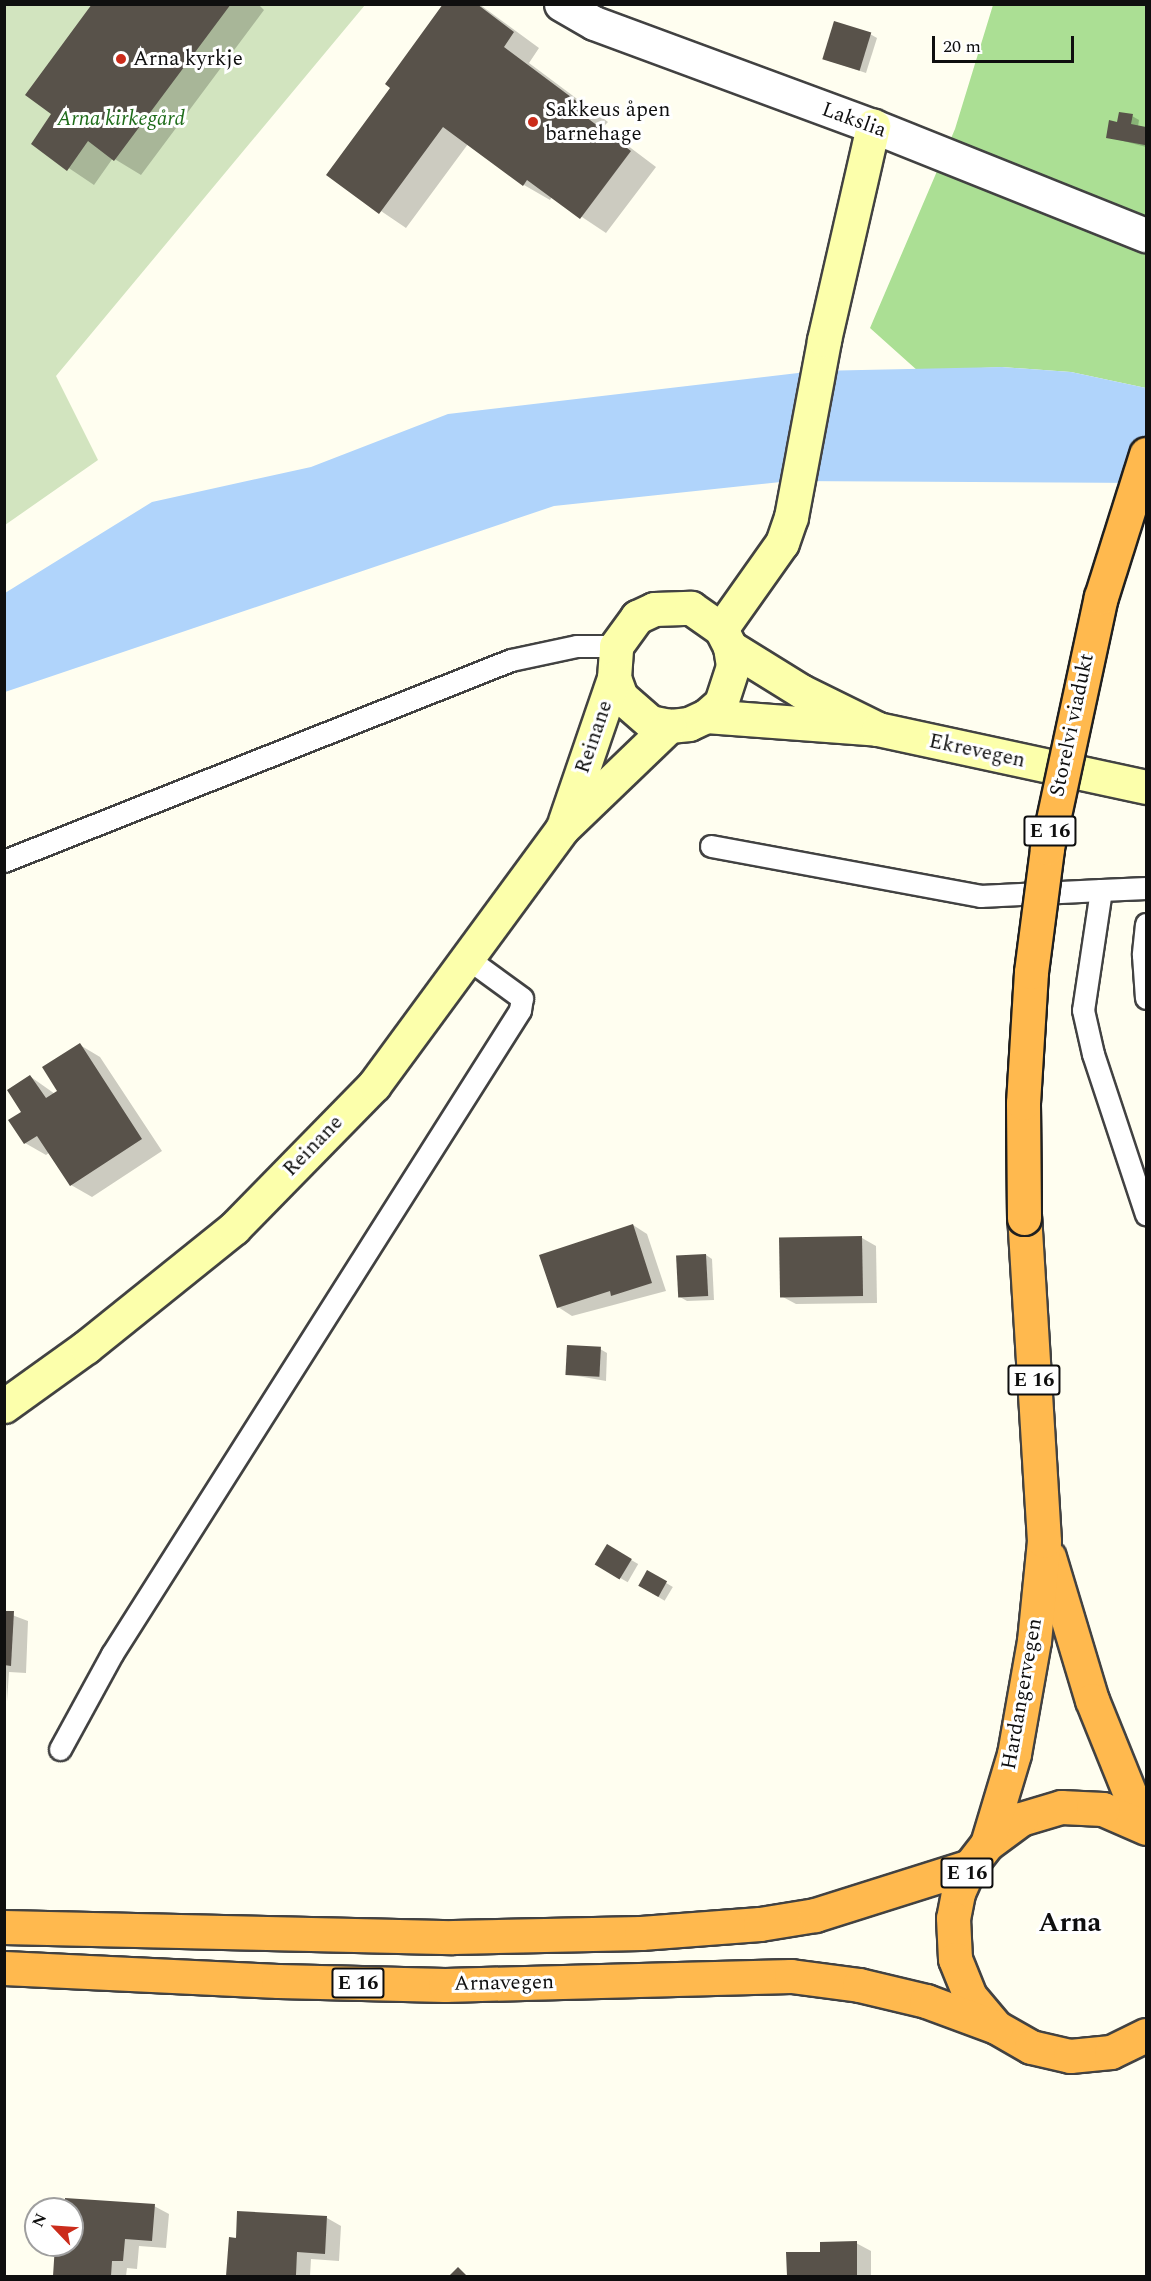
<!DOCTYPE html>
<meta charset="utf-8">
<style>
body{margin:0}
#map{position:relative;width:1151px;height:2281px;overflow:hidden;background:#fffef0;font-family:Spectral,serif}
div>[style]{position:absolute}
.forest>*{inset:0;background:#abdf94}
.cemetery>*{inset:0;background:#d2e4bf}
.water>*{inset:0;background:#b0d4fb}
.shadow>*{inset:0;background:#0003;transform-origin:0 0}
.building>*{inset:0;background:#58524a;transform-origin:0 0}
.roads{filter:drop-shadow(2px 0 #424242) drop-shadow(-2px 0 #424242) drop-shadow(0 2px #424242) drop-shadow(0 -2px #424242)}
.lane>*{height:21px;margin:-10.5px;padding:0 10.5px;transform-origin:10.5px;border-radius:10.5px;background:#fff}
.street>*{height:33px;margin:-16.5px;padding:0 16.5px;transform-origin:16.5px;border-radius:16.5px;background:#fff}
.secondary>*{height:33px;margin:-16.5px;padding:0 16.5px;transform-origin:16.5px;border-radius:16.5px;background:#fcffab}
.highway>*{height:33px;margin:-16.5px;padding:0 16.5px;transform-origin:16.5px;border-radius:16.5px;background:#ffb94e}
.bridges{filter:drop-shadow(2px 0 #202020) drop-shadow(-2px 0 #202020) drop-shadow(0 2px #202020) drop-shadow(0 -2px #202020)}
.highway-bridge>*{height:33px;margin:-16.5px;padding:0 16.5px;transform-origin:16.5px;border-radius:16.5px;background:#ffb94e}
.dots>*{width:16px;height:16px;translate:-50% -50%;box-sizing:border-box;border:3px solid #fff;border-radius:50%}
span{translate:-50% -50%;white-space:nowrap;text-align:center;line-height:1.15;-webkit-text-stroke:6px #fff;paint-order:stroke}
.shield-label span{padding:2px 4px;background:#fff;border:2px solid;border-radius:4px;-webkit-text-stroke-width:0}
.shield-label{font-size:20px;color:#0f0f0f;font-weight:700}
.poi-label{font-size:21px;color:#0f0f0f}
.left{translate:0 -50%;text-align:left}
.park-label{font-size:21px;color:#1e6c19;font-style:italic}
.street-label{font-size:21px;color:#0f0f0f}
.district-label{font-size:27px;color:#0f0f0f;font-weight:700}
.frame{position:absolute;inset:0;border:6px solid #0f0f0f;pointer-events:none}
.north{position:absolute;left:24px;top:2197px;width:60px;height:60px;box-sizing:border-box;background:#fff;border:2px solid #9f9f9f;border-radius:50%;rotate:295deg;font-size:16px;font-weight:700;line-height:24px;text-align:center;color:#0f0f0f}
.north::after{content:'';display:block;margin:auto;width:21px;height:27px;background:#cb2c1b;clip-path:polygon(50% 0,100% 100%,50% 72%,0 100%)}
.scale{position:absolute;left:932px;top:36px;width:142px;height:27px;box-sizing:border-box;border:3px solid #0f0f0f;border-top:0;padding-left:8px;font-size:18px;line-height:21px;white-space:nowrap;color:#0f0f0f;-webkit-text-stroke:4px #fff;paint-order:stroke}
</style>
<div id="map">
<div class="forest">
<i style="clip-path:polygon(993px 5px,1146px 5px,1146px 388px,1071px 372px,1002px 367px,918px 371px,870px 328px,955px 129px)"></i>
</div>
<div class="cemetery">
<i style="clip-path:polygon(5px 5px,365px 5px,56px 376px,98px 460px,5px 525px)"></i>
</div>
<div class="water">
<i style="clip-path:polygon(1002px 367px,1071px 372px,1146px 388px,1146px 483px,790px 481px,554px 506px,5px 692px,5px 593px,152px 502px,311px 467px,448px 414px,815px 371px)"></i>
</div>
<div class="shadow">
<i style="clip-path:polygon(93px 4px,258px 4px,264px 10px,141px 175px,113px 158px,94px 185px,33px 144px,54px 114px)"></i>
<i style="clip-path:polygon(451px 4px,479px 4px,539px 48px,529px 63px,608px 122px,603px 127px,656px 167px,606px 233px,552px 197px,550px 200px,524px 185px,468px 144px,406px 228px,328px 175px)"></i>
<i style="clip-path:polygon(870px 34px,877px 38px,866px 73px,824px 59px)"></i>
<i style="clip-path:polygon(1132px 116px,1139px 120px,1138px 127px,1146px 128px,1146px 147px,1108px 137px)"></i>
<i style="clip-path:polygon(80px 1045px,100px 1057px,162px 1151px,92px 1197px,71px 1185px,50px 1152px,46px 1155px,25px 1143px,23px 1112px,31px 1077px,55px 1094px,59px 1092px)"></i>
<i style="clip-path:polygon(633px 1225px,647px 1234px,666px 1291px,572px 1316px,558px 1307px)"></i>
<i style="clip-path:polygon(862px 1238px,876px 1246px,877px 1303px,796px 1304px,781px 1296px)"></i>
<i style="clip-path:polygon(706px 1255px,712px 1259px,714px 1300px,687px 1301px,680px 1297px)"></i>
<i style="clip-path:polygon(600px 1349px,607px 1353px,606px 1381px,566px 1374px)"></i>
<i style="left:607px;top:1546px;width:36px;height:21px;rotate:30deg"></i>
<i style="left:648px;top:1572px;width:29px;height:16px;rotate:31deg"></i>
<i style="clip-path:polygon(4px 1612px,28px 1621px,26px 1673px,9px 1672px,7px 1702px)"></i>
<i style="clip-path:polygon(154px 2206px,169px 2214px,166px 2248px,139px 2246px,137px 2269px,127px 2268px,126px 2276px,54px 2276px,57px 2245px,72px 2245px,72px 2209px,66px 2209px)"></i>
<i style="clip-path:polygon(327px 2218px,341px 2226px,339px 2261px,311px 2259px,310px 2276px,228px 2276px,230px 2239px)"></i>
<i style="clip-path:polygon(856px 2243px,871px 2251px,871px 2276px,788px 2276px,788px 2254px,822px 2254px)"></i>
</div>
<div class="building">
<i style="clip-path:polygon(92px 4px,231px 4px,114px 161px,88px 141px,67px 171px,31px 144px,51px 114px,25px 95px)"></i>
<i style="clip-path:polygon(443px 4px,477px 4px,514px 32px,504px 47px,583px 106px,578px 111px,631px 151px,580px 219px,527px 180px,523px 186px,443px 127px,379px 214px,326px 175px,390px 88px,385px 84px)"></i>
<i style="left:834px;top:21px;width:39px;height:40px;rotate:17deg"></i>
<i style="clip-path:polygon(1119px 112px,1133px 114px,1131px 124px,1146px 127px,1145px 145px,1106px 138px,1109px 120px,1117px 122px)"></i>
<i style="clip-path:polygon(80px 1043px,142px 1139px,70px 1186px,37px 1136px,24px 1144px,8px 1120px,21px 1112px,7px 1090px,30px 1075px,46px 1098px,57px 1091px,42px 1067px)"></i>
<i style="clip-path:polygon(633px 1224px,652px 1283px,611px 1296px,610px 1291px,557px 1308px,539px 1255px)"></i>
<i style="left:862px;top:1236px;width:60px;height:83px;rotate:89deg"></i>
<i style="left:706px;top:1254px;width:42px;height:30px;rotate:87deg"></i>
<i style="left:567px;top:1345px;width:34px;height:30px;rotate:3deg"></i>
<i style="left:607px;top:1544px;width:29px;height:24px;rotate:31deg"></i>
<i style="left:647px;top:1570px;width:23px;height:18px;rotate:29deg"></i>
<i style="clip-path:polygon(4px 1611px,14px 1611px,11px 1666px,4px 1665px)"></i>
<i style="clip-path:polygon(65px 2198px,155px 2204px,152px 2241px,125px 2239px,123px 2261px,112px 2261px,111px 2276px,53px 2276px,55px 2245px,72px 2245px,72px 2209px,65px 2209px)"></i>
<i style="clip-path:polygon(237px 2211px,327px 2216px,325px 2254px,297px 2252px,296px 2275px,226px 2276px,229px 2237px,236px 2238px)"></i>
<i style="clip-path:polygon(857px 2241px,857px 2276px,787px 2276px,786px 2252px,820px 2252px,820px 2242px)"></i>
<i style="clip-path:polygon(458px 2267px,467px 2276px,449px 2276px)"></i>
</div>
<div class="roads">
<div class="lane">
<i style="left:711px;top:846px;width:274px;rotate:10.5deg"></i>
<i style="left:980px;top:896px;width:121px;rotate:-2.8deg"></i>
<i style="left:4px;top:861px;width:545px;rotate:-21.63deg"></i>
<i style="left:511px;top:660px;width:67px;rotate:-12deg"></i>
<i style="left:577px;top:646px;width:39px"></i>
<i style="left:1146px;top:888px;width:45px;rotate:177.5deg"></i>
<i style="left:1101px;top:890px;width:121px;rotate:98.5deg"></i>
<i style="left:1083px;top:1010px;width:45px;rotate:77.2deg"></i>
<i style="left:1093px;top:1054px;width:169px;rotate:71.7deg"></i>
<i style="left:1146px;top:924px;width:31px;rotate:96deg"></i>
<i style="left:1143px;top:955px;width:43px;rotate:86deg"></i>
<i style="left:60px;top:1749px;width:108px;rotate:-61.3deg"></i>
<i style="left:112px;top:1654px;width:762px;rotate:-57.64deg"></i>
<i style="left:520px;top:1010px;width:12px;rotate:-81deg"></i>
<i style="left:522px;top:998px;width:68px;rotate:-144deg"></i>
</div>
<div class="street">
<i style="left:561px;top:4px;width:38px;rotate:30deg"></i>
<i style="left:594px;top:23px;width:297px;rotate:20.3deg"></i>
<i style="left:873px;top:126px;width:294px;rotate:21.8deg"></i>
</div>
<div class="secondary">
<i style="left:721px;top:629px;width:105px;rotate:-54.7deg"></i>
<i style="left:782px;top:543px;width:28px;rotate:-71deg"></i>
<i style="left:791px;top:517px;width:180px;rotate:-79.4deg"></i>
<i style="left:824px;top:340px;width:220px;rotate:-77.1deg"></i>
<i style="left:730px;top:647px;width:19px;rotate:81deg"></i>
<i style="left:733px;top:666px;width:39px;rotate:108deg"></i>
<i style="left:721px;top:703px;width:20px;rotate:139deg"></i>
<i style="left:706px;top:716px;width:19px;rotate:155deg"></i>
<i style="left:689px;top:724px;width:20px;rotate:174deg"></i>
<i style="left:669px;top:726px;width:19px;rotate:-168deg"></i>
<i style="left:650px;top:722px;width:38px;rotate:-139deg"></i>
<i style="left:621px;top:697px;width:20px;rotate:-110deg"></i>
<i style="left:614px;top:678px;width:32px;rotate:-86deg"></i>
<i style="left:616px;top:646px;width:36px;rotate:-54deg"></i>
<i style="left:637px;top:617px;width:19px;rotate:-25deg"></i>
<i style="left:654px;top:609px;width:37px;rotate:-2deg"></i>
<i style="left:691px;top:608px;width:37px;rotate:35deg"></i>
<i style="left:721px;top:629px;width:20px;rotate:63deg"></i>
<i style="left:730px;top:647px;width:84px;rotate:31.8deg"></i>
<i style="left:801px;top:691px;width:86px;rotate:26.3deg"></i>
<i style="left:706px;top:716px;width:172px;rotate:4.3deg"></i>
<i style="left:878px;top:729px;width:274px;rotate:12.2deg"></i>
<i style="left:565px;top:821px;width:151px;rotate:-71.1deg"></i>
<i style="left:4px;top:1406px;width:101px;rotate:-35.7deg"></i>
<i style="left:86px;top:1347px;width:190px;rotate:-38.8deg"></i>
<i style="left:234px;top:1228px;width:200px;rotate:-45.6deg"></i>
<i style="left:374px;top:1085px;width:318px;rotate:-53.7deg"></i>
<i style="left:562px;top:829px;width:149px;rotate:-43.9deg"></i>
</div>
<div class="highway">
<i style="left:1049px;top:1557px;width:149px;rotate:73.3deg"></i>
<i style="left:1092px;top:1700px;width:134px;rotate:68deg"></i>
<i style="left:1146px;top:1828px;width:47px;rotate:-156.2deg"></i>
<i style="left:1103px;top:1809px;width:42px;rotate:-177.3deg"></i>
<i style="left:1061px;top:1807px;width:42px;rotate:163.3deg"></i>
<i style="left:1021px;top:1819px;width:42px;rotate:143.7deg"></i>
<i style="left:987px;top:1844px;width:28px;rotate:128deg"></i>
<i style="left:970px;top:1866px;width:30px;rotate:114deg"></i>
<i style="left:958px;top:1893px;width:25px;rotate:101deg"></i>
<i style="left:953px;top:1918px;width:41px;rotate:87.2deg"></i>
<i style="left:955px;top:1959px;width:40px;rotate:68deg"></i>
<i style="left:970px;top:1996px;width:40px;rotate:50deg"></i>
<i style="left:996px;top:2027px;width:40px;rotate:29.7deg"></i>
<i style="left:1031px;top:2047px;width:40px;rotate:13deg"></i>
<i style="left:1070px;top:2056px;width:41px;rotate:-5.6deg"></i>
<i style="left:1111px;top:2052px;width:39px;rotate:-26deg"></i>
<i style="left:987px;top:1844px;width:94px;rotate:-73.3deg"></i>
<i style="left:1014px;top:1754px;width:115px;rotate:-80deg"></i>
<i style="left:1034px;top:1641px;width:100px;rotate:-84.3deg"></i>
<i style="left:1044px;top:1541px;width:324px;rotate:-93.5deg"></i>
<i style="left:4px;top:1927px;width:449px;rotate:1.3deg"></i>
<i style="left:453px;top:1937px;width:188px;rotate:-1.2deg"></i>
<i style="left:641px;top:1933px;width:119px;rotate:-4.3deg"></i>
<i style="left:760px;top:1924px;width:56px;rotate:-9.3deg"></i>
<i style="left:815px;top:1915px;width:163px;rotate:-17.5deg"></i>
<i style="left:4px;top:1968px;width:274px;rotate:2.7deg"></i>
<i style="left:278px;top:1981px;width:167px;rotate:1.4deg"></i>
<i style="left:445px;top:1985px;width:346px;rotate:-1.5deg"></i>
<i style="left:791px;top:1976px;width:69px;rotate:7.5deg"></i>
<i style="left:859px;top:1985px;width:69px;rotate:13.4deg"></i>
<i style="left:926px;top:2001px;width:75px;rotate:20.4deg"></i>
</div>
</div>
<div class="bridges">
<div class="highway-bridge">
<i style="left:1024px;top:1218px;width:115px;rotate:-90.5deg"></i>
<i style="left:1023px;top:1103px;width:131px;rotate:-86.5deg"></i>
<i style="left:1031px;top:972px;width:125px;rotate:-82.6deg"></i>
<i style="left:1047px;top:848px;width:257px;rotate:-77.9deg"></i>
<i style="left:1101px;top:597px;width:150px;rotate:-72.5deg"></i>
</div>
</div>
<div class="dots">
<i style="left:121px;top:59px;background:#cb2c1b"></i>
<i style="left:533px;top:122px;background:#cb2c1b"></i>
</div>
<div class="shield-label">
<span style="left:1050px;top:831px">E 16</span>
<span style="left:1034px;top:1380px">E 16</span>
<span style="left:967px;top:1873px">E 16</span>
<span style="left:358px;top:1983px">E 16</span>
</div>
<div class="poi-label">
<span class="left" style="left:133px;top:59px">Arna kyrkje</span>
<span class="left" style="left:545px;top:122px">Sakkeus åpen<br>barnehage</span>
</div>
<div class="park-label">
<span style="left:121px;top:119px">Arna kirkegård</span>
</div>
<div class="street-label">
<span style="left:854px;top:120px;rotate:20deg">Lakslia</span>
<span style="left:1072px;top:725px;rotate:-78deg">Storelvi viadukt</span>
<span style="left:594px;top:737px;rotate:-71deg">Reinane</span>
<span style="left:977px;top:751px;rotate:12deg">Ekrevegen</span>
<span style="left:313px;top:1146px;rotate:-46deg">Reinane</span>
<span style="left:1022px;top:1694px;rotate:-80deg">Hardangervegen</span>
<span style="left:504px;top:1983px;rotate:-1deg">Arnavegen</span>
</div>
<div class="district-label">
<span style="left:1070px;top:1924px">Arna</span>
</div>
<div class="frame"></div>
<div class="north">N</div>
<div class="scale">20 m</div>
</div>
